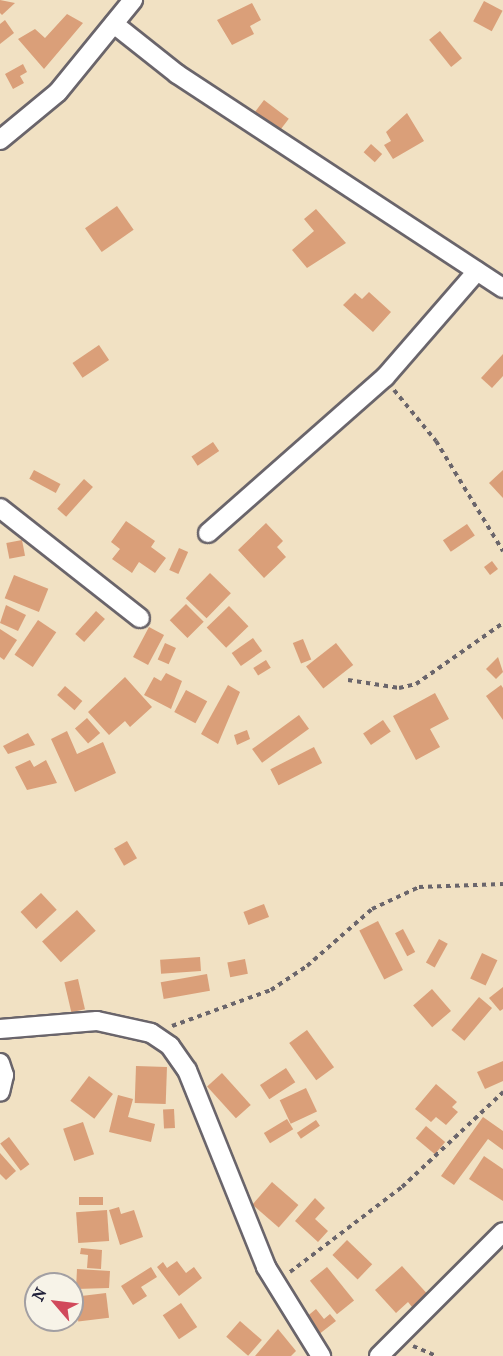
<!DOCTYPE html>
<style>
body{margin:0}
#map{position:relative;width:503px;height:1356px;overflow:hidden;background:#f1e1c3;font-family:"IM FELL French Canon",serif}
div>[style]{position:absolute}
.building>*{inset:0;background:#da9f79;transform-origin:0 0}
.path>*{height:4px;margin-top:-2px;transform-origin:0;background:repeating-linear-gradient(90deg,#6a656b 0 4.5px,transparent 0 9px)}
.roads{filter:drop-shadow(2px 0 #6a656b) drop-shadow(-2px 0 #6a656b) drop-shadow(0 2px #6a656b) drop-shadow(0 -2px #6a656b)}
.minor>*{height:18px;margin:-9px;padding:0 9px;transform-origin:9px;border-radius:9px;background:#fff}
span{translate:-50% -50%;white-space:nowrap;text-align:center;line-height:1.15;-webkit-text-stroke:4.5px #f7f3e8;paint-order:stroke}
.north{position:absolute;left:24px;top:1272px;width:60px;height:60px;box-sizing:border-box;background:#f7f3e8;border:2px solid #a29fa3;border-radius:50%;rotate:298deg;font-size:16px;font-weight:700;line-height:24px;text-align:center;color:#22223b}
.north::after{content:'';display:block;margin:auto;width:21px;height:27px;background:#d1495b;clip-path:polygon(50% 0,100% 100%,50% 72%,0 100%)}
</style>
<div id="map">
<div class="building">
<i style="clip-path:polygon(0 0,15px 3px,2px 15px,0 13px)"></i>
<i style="left:484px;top:1px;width:21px;height:23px;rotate:28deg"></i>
<i style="clip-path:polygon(252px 3px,261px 20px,250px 26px,254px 34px,232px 45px,217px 20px)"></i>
<i style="clip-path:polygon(67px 14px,83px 23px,44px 69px,18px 39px,35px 29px,45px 38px)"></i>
<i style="clip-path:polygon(5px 20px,14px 33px,0 44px,0 24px)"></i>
<i style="left:440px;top:31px;width:35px;height:14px;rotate:51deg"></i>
<i style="clip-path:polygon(23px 64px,27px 72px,20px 76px,24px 83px,13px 89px,5px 74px)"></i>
<i style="left:264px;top:100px;width:31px;height:16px;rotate:37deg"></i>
<i style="clip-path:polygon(407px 113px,424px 141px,393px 159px,384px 145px,391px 141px,386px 132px)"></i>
<i style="left:371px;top:144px;width:15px;height:11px;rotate:42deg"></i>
<i style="left:117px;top:206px;width:29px;height:39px;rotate:55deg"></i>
<i style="clip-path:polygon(316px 209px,346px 243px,307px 268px,292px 250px,314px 231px,304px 219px)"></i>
<i style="clip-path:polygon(369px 292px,391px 312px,373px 332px,343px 305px,355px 293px,362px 299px)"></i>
<i style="left:99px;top:345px;width:18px;height:32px;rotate:56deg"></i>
<i style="clip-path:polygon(503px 354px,503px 376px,492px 388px,481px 378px)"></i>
<i style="left:213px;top:442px;width:11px;height:26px;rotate:56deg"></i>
<i style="left:34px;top:470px;width:30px;height:10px;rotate:28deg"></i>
<i style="clip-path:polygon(503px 470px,503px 498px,489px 483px)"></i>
<i style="left:84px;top:479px;width:12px;height:40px;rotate:42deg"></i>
<i style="clip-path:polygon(126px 521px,155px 541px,151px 547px,166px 558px,155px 573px,139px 562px,132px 573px,112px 559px,120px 549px,111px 542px)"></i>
<i style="clip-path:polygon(266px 523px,283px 541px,277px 547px,286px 557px,264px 578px,238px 550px)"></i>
<i style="left:467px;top:524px;width:14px;height:29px;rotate:56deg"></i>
<i style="left:22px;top:540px;width:16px;height:16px;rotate:79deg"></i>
<i style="left:179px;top:548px;width:10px;height:24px;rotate:24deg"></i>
<i style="left:492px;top:561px;width:10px;height:10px;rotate:53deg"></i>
<i style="left:210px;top:573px;width:29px;height:35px;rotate:44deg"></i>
<i style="left:14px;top:575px;width:37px;height:25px;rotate:22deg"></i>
<i style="left:186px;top:604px;width:25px;height:23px;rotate:45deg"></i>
<i style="clip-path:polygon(6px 605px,26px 615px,18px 631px,0 623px)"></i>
<i style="left:229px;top:606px;width:28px;height:31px;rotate:46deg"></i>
<i style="left:96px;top:611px;width:12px;height:31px;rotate:42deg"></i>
<i style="left:38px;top:620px;width:22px;height:42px;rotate:34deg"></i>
<i style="left:149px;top:627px;width:17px;height:34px;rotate:28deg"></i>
<i style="clip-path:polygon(0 629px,17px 640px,4px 660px,0 657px)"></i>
<i style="left:253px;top:638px;width:16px;height:26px;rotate:55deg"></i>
<i style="left:303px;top:639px;width:22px;height:11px;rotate:68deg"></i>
<i style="left:165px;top:643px;width:12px;height:18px;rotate:24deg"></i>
<i style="left:336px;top:643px;width:28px;height:38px;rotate:52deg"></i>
<i style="clip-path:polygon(498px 657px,503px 672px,496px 679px,486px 669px)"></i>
<i style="left:266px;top:660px;width:9px;height:15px;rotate:58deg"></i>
<i style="clip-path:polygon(166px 673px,182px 681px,171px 709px,144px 695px,154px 677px,161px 681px)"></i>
<i style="clip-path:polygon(125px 677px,152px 707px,130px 727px,125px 721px,109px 735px,88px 712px)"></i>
<i style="clip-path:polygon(228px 685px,240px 692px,218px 744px,201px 734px)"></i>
<i style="clip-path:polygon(501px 685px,503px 688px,503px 720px,486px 696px)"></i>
<i style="left:65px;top:686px;width:23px;height:12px;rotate:41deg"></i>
<i style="left:186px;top:690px;width:24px;height:25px;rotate:28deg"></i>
<i style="clip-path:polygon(435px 693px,449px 719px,430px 729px,440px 747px,416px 760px,393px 716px)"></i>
<i style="left:299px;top:715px;width:17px;height:58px;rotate:54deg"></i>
<i style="left:87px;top:718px;width:20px;height:16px;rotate:49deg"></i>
<i style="left:383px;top:720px;width:14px;height:24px;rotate:56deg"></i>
<i style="clip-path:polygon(247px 730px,250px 739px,237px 745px,234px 735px)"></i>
<i style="clip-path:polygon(67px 731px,77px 754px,103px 742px,116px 773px,75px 792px,51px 739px)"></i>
<i style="clip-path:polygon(28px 733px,35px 745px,8px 754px,3px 746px)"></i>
<i style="left:314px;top:747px;width:18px;height:49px;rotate:63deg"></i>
<i style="clip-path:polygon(30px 760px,34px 767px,46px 760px,57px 783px,27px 790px,15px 767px)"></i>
<i style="left:127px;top:841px;width:20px;height:15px;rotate:60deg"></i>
<i style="left:41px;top:893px;width:23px;height:28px;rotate:47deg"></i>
<i style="left:264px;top:904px;width:14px;height:22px;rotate:69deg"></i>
<i style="left:77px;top:910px;width:28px;height:47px;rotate:48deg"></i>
<i style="left:378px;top:921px;width:55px;height:21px;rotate:63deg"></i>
<i style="left:403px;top:929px;width:26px;height:9px;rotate:62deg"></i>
<i style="left:439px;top:939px;width:10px;height:27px;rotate:29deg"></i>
<i style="left:482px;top:953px;width:17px;height:28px;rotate:25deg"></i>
<i style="left:200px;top:957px;width:14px;height:40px;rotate:86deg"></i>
<i style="left:245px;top:959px;width:15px;height:18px;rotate:79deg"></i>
<i style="left:207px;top:974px;width:17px;height:47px;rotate:80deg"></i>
<i style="left:78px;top:979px;width:31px;height:14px;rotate:77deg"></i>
<i style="clip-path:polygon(503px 987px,503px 1009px,500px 1011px,489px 998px)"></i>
<i style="left:432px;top:989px;width:29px;height:25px;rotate:49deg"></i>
<i style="left:479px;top:997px;width:17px;height:43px;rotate:40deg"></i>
<i style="left:307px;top:1030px;width:46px;height:22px;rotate:54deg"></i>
<i style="clip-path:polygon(503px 1061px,503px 1081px,485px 1089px,477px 1072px)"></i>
<i style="left:136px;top:1066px;width:31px;height:37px;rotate:2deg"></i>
<i style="left:286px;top:1068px;width:17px;height:31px;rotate:57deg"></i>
<i style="left:222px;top:1073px;width:43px;height:20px;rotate:48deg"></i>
<i style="left:89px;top:1076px;width:30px;height:31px;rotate:37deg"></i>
<i style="clip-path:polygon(436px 1084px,457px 1102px,452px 1107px,458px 1112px,446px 1125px,436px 1117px,431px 1122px,415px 1109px)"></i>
<i style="left:306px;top:1088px;width:26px;height:29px;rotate:65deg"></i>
<i style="clip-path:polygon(118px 1095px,133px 1099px,128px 1117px,155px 1124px,151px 1142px,109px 1132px)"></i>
<i style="left:174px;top:1109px;width:19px;height:11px;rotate:87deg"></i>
<i style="clip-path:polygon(483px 1117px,503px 1131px,503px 1150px,488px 1139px,454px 1185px,441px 1176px)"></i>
<i style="left:287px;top:1119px;width:12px;height:27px;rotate:59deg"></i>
<i style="left:316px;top:1120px;width:7px;height:23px;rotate:56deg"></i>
<i style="left:83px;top:1122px;width:34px;height:21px;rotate:71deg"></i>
<i style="left:426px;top:1126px;width:25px;height:16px;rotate:40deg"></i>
<i style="left:9px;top:1137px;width:34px;height:11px;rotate:53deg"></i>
<i style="clip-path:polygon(0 1153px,16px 1171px,6px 1180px,0 1174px)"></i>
<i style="clip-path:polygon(484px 1156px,503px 1169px,503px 1201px,469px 1179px)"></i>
<i style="left:272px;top:1182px;width:35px;height:30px;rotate:41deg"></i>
<i style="left:79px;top:1197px;width:24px;height:8px"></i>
<i style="clip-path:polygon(315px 1198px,325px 1208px,315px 1219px,328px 1231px,318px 1242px,295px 1221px)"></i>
<i style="clip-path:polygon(119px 1207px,121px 1214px,134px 1210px,143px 1237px,120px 1245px,109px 1210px)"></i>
<i style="left:107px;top:1210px;width:31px;height:31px;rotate:86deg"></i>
<i style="left:347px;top:1240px;width:35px;height:21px;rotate:44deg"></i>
<i style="clip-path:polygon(81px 1248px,102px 1250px,101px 1269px,87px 1268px,88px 1255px,80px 1254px)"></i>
<i style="clip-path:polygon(177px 1261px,186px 1273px,194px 1267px,202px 1278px,179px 1296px,157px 1267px,163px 1262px,167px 1268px)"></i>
<i style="clip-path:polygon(402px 1266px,431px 1298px,416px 1312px,408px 1302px,396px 1313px,375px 1290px)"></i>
<i style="clip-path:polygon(151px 1267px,157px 1277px,141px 1287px,147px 1296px,133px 1305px,121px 1286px)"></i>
<i style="left:327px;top:1267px;width:43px;height:22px;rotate:51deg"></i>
<i style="clip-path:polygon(77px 1269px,110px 1271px,109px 1288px,76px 1289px)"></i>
<i style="left:106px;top:1293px;width:25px;height:31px;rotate:83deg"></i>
<i style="left:181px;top:1303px;width:29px;height:22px;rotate:56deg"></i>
<i style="clip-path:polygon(316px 1309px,324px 1319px,330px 1314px,336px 1321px,318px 1335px,305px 1318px)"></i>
<i style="left:240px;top:1321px;width:29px;height:21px;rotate:41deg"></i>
<i style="clip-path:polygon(278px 1329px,296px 1351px,291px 1356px,255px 1356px)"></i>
</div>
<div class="path">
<i style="left:394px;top:390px;width:66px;rotate:50.5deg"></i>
<i style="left:436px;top:441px;width:129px;rotate:58.7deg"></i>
<i style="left:348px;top:680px;width:52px;rotate:8.9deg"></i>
<i style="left:399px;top:688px;width:17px;rotate:-13deg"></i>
<i style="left:416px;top:684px;width:106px;rotate:-35deg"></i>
<i style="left:172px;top:1026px;width:105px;rotate:-20deg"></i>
<i style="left:271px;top:990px;width:43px;rotate:-33.7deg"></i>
<i style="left:307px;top:966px;width:86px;rotate:-41.2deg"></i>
<i style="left:372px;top:909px;width:52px;rotate:-25.1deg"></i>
<i style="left:419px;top:887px;width:84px;rotate:-2deg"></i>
<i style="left:290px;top:1272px;width:141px;rotate:-37.2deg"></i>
<i style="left:402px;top:1187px;width:139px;rotate:-43.2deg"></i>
<i style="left:413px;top:1346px;width:25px;rotate:23deg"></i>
</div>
<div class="roads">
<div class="minor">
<i style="left:114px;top:24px;width:80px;rotate:38.4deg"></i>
<i style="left:177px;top:74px;width:390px;rotate:33.3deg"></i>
<i style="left:0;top:140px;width:75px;rotate:-39.6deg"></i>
<i style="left:58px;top:92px;width:119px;rotate:-50.8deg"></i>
<i style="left:0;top:508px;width:178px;rotate:38.2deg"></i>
<i style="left:208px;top:533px;width:236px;rotate:-41.4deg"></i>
<i style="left:385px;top:377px;width:140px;rotate:-49deg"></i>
<i style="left:0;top:1029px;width:97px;rotate:-4.7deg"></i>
<i style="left:97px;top:1021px;width:55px;rotate:12.5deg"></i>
<i style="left:151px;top:1033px;width:23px;rotate:34deg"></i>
<i style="left:170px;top:1046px;width:29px;rotate:55deg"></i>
<i style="left:187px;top:1070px;width:212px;rotate:68.1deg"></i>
<i style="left:266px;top:1267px;width:105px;rotate:58.3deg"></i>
<i style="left:0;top:1063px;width:13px;rotate:72deg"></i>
<i style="left:4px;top:1075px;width:17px;rotate:103deg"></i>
<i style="left:379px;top:1356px;width:175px;rotate:-45deg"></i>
</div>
</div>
<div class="north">N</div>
</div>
